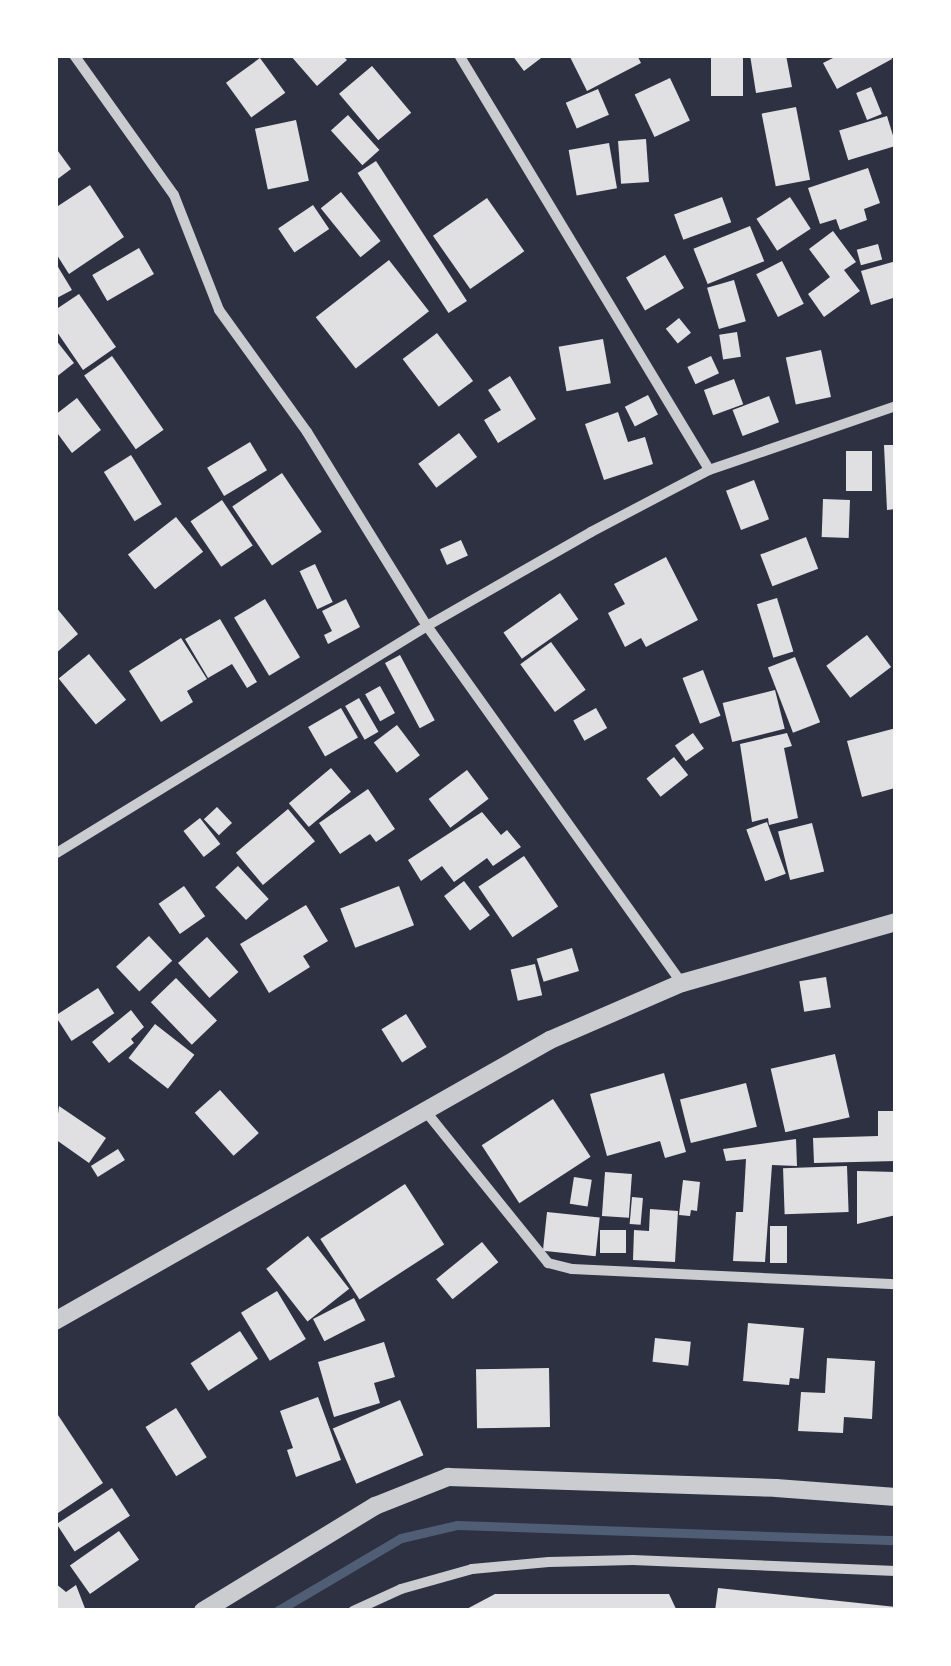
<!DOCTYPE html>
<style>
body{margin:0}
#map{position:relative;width:951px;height:1666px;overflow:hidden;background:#2d3142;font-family:Quicksand,sans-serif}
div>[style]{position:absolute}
.stream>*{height:9px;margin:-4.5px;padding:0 4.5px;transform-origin:4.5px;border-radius:4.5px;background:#4f5d75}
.building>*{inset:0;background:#e0e0e3;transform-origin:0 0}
.minor>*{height:10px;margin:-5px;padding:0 5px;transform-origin:5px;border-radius:5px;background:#caccd0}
.tertiary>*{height:18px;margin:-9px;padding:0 9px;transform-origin:9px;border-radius:9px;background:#caccd0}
span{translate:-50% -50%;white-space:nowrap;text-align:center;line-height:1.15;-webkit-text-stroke:8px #fff;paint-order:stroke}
.frame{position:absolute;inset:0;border:58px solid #fff;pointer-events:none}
</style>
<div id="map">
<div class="stream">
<i style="left:277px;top:1611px;width:144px;rotate:-30.5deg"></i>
<i style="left:401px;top:1538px;width:57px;rotate:-13.1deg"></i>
<i style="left:457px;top:1525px;width:439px;rotate:2deg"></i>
</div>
<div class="building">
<i style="clip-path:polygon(290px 55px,342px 55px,347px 60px,317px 86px)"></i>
<i style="clip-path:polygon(512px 55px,545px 55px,524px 71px)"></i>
<i style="clip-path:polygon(569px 55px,637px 55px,641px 63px,587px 91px)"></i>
<i style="left:711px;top:55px;width:32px;height:41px"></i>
<i style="clip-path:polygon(750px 55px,786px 55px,792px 87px,756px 93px)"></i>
<i style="clip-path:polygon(839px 55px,890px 55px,892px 59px,837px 89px,823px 63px)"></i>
<i style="left:260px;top:58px;width:43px;height:42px;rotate:54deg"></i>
<i style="left:372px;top:66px;width:61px;height:43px;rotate:50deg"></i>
<i style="left:670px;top:78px;width:47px;height:39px;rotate:65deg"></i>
<i style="left:871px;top:87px;width:29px;height:16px;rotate:68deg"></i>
<i style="left:598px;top:89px;width:28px;height:35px;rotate:67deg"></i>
<i style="left:796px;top:107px;width:74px;height:35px;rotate:79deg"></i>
<i style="left:348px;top:115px;width:47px;height:23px;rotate:48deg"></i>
<i style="left:887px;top:116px;width:31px;height:50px;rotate:73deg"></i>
<i style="left:296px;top:120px;width:62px;height:42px;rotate:78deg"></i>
<i style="left:646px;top:139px;width:43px;height:28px;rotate:86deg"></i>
<i style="left:609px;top:143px;width:46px;height:41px;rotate:80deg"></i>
<i style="clip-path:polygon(55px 147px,71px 169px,55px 181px)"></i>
<i style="left:376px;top:161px;width:167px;height:22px;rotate:57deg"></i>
<i style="clip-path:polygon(868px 168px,880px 203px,864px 209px,867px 220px,840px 230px,836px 219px,820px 224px,808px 188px)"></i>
<i style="clip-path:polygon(90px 185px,124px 237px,69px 274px,55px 252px,55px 208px)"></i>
<i style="left:341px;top:192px;width:63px;height:26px;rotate:51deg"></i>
<i style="left:722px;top:197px;width:27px;height:51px;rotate:70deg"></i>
<i style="left:790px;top:197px;width:38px;height:40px;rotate:57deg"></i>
<i style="left:487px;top:198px;width:65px;height:66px;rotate:55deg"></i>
<i style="left:313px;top:205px;width:29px;height:42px;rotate:56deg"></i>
<i style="left:750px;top:226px;width:38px;height:61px;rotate:68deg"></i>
<i style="clip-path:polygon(833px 231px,856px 262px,844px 270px,860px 291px,824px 317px,808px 294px,830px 277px,809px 249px)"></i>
<i style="left:878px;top:244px;width:16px;height:22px;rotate:75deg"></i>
<i style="left:139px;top:248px;width:30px;height:54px;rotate:60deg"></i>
<i style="left:665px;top:255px;width:38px;height:45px;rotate:60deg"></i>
<i style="left:389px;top:260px;width:65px;height:93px;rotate:52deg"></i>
<i style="left:782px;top:261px;width:48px;height:29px;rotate:63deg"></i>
<i style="clip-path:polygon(896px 261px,896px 297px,871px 305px,861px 271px)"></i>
<i style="clip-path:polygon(55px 262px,72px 290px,55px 299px)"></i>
<i style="left:734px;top:280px;width:43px;height:28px;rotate:74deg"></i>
<i style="clip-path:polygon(79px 294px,116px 347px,83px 370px,55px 329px,55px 310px)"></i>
<i style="left:679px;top:318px;width:19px;height:17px;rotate:51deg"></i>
<i style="left:737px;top:332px;width:25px;height:18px;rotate:81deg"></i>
<i style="left:437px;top:333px;width:60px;height:43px;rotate:53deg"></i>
<i style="clip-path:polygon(55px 339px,74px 363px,55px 378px)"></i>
<i style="left:603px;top:339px;width:45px;height:45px;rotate:80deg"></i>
<i style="left:821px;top:350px;width:48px;height:36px;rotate:78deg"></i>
<i style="left:112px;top:356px;width:90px;height:34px;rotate:55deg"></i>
<i style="left:711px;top:356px;width:19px;height:26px;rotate:65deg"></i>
<i style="clip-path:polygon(510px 376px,536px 419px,498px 443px,484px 420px,501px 410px,488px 390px)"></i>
<i style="left:734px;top:379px;width:27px;height:32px;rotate:70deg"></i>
<i style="left:648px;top:395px;width:22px;height:26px;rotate:63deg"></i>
<i style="left:769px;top:396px;width:28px;height:39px;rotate:69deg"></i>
<i style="clip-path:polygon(77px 398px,101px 430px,72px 453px,55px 430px,55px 415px)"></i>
<i style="clip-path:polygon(618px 412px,628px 442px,645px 437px,653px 464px,604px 480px,585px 424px)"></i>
<i style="left:459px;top:433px;width:30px;height:51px;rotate:53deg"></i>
<i style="left:250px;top:442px;width:33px;height:50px;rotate:59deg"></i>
<i style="clip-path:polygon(884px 445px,896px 445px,896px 509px,887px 510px)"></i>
<i style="left:846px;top:451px;width:26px;height:40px"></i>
<i style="left:131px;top:455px;width:58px;height:32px;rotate:58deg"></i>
<i style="left:282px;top:473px;width:71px;height:60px;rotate:56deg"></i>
<i style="left:754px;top:480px;width:42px;height:30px;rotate:69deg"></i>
<i style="left:823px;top:499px;width:27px;height:38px;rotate:2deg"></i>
<i style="left:222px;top:500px;width:55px;height:38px;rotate:56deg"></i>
<i style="left:176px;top:517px;width:44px;height:61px;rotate:52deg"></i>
<i style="left:806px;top:537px;width:34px;height:49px;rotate:69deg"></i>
<i style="left:461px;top:540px;width:17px;height:23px;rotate:66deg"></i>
<i style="clip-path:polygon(666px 557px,698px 620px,646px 647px,641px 638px,625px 647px,608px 613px,625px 604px,614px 584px)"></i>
<i style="left:315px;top:564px;width:42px;height:17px;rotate:65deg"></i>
<i style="left:560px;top:593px;width:32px;height:69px;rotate:55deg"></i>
<i style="left:777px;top:598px;width:56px;height:21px;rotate:73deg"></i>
<i style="left:265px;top:599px;width:68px;height:36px;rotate:59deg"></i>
<i style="clip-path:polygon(346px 599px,360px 627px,328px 644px,324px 635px,332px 631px,322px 611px)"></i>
<i style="clip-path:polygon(55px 606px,78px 634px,55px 654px)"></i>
<i style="clip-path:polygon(220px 619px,257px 682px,247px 688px,232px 664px,208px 678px,185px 639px)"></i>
<i style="left:867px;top:635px;width:40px;height:51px;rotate:53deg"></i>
<i style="clip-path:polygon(181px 638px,207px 679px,187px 691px,193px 702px,161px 722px,129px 671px)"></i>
<i style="left:551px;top:642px;width:59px;height:38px;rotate:54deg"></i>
<i style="left:89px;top:654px;width:59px;height:39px;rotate:51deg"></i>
<i style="left:400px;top:655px;width:74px;height:17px;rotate:62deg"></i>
<i style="left:795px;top:657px;width:70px;height:29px;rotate:69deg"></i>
<i style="left:703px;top:670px;width:49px;height:22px;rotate:69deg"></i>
<i style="left:380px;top:686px;width:31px;height:17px;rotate:61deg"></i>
<i style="left:775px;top:690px;width:40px;height:54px;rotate:76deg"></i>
<i style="left:359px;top:698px;width:39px;height:16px;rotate:60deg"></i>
<i style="left:341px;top:708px;width:34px;height:38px;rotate:60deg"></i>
<i style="left:596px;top:708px;width:23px;height:26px;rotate:61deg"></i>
<i style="left:397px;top:725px;width:38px;height:29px;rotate:53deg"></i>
<i style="clip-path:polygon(896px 728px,895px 788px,862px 797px,847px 741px)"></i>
<i style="left:693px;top:733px;width:19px;height:22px;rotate:55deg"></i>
<i style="clip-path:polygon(787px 733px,792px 746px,784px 748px,798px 818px,769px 825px,768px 818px,752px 822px,740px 744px)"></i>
<i style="left:674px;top:757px;width:23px;height:35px;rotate:52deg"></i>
<i style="left:331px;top:768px;width:31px;height:55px;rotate:50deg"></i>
<i style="left:467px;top:770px;width:36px;height:48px;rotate:53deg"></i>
<i style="clip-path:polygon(368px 789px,395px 829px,376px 842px,370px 834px,340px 854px,319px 823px)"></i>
<i style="left:217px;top:807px;width:22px;height:18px;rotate:47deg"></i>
<i style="left:288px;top:809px;width:42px;height:68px;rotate:50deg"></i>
<i style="clip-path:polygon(482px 812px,501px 835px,507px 830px,521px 847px,493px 866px,487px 858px,454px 882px,442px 866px,421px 881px,408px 860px)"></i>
<i style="left:200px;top:818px;width:33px;height:21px;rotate:52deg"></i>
<i style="left:767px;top:822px;width:55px;height:22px;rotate:70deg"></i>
<i style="left:812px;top:823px;width:50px;height:35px;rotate:76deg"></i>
<i style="left:524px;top:856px;width:61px;height:55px;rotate:56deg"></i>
<i style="left:238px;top:866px;width:45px;height:31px;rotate:47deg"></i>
<i style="left:464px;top:881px;width:43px;height:25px;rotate:53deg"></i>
<i style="left:184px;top:886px;width:37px;height:31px;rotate:55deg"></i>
<i style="left:399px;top:886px;width:42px;height:63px;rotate:69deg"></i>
<i style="clip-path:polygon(306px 905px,328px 941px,303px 956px,310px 967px,269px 993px,240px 944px)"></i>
<i style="left:149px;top:936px;width:34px;height:45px;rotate:47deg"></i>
<i style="left:207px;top:937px;width:47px;height:39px;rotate:48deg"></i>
<i style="left:572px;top:948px;width:24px;height:37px;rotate:73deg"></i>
<i style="left:535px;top:964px;width:32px;height:25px;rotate:77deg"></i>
<i style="left:826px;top:977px;width:31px;height:27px;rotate:81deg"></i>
<i style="left:176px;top:978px;width:59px;height:35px;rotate:46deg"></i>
<i style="left:98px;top:988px;width:30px;height:51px;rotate:57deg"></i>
<i style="clip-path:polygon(131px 1010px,144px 1027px,131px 1039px,134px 1043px,109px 1063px,92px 1042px)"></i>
<i style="left:406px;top:1014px;width:39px;height:29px;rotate:58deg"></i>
<i style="left:155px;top:1024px;width:50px;height:43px;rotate:38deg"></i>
<i style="left:835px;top:1054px;width:65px;height:66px;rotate:77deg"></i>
<i style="clip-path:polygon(664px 1073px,686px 1152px,665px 1158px,660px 1141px,607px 1156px,590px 1094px)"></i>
<i style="left:746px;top:1083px;width:45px;height:68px;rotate:76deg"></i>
<i style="left:220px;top:1090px;width:58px;height:34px;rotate:48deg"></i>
<i style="left:553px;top:1099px;width:69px;height:85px;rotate:57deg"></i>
<i style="clip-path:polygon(59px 1106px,106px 1138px,89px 1163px,55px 1139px)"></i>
<i style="clip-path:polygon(878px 1111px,896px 1111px,896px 1161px,814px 1163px,813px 1138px,878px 1136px)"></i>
<i style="clip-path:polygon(796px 1139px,797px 1166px,772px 1165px,765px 1262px,733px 1261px,736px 1212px,743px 1212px,746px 1159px,726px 1161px,723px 1149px)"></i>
<i style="left:118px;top:1149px;width:13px;height:32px;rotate:58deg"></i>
<i style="left:847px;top:1166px;width:46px;height:64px;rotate:88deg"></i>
<i style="clip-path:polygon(857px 1171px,896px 1172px,896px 1215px,857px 1224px)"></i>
<i style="left:605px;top:1172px;width:27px;height:44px;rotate:4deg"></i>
<i style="left:574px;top:1177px;width:18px;height:27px;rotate:9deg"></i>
<i style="clip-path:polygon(683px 1180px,700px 1182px,697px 1211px,691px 1210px,690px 1216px,679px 1215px)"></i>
<i style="left:405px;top:1184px;width:72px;height:101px;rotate:57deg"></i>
<i style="left:632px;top:1197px;width:11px;height:27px;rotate:5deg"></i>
<i style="clip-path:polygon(650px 1209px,678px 1211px,675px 1262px,633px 1260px,634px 1230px,649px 1231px)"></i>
<i style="left:547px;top:1212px;width:53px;height:39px;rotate:6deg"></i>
<i style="left:770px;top:1226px;width:17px;height:37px"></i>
<i style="left:626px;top:1230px;width:23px;height:26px;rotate:90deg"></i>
<i style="left:308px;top:1236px;width:67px;height:53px;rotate:52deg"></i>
<i style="left:482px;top:1242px;width:26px;height:59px;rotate:51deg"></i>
<i style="left:277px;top:1291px;width:56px;height:42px;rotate:59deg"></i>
<i style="left:354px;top:1298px;width:25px;height:46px;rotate:63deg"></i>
<i style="clip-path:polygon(748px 1323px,804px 1328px,799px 1379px,790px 1378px,789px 1385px,743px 1381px)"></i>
<i style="left:240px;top:1331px;width:33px;height:59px;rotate:57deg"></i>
<i style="left:655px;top:1338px;width:36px;height:24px;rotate:6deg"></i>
<i style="clip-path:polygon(384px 1342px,395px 1377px,374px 1383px,380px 1403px,334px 1417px,318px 1362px)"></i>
<i style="clip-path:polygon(827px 1358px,875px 1361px,872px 1419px,844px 1417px,843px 1433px,798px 1431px,801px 1392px,825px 1393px)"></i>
<i style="left:549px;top:1368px;width:59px;height:73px;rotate:89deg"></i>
<i style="clip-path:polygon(318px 1397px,341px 1460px,296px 1477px,287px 1450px,293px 1448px,280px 1411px)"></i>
<i style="left:400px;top:1400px;width:60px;height:73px;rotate:67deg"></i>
<i style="left:176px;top:1408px;width:58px;height:36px;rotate:58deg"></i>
<i style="clip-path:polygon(58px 1415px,103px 1483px,55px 1515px,55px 1416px)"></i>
<i style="left:112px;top:1488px;width:33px;height:66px;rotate:57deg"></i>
<i style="left:119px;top:1531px;width:35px;height:60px;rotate:55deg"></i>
<i style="clip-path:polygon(55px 1583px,66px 1592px,76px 1585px,86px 1611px,55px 1611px)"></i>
<i style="clip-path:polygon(718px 1588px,896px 1607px,896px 1611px,715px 1611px)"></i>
<i style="clip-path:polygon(495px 1594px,669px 1594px,677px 1611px,463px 1611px)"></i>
</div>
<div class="minor">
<i style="left:74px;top:55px;width:172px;rotate:54.5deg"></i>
<i style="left:174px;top:195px;width:123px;rotate:68.6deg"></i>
<i style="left:219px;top:310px;width:150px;rotate:54.2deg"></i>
<i style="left:307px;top:432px;width:228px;rotate:58.3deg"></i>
<i style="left:427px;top:626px;width:439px;rotate:54.5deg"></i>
<i style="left:459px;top:55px;width:484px;rotate:58.9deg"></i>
<i style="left:55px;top:854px;width:436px;rotate:-31.5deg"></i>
<i style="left:427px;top:626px;width:189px;rotate:-29.8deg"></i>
<i style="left:591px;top:532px;width:133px;rotate:-27.7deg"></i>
<i style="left:709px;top:470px;width:198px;rotate:-18.9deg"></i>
<i style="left:427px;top:1113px;width:193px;rotate:51.1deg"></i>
<i style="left:548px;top:1263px;width:25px;rotate:14deg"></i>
<i style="left:572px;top:1269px;width:324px;rotate:2.7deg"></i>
<i style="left:353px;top:1611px;width:53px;rotate:-24.6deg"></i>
<i style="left:401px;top:1589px;width:74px;rotate:-15.7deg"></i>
<i style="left:472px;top:1569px;width:77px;rotate:-5.2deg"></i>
<i style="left:549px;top:1562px;width:84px;rotate:-1.4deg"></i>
<i style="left:633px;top:1560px;width:263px;rotate:2.4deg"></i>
</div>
<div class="tertiary">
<i style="left:55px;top:1321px;width:569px;rotate:-29.58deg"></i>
<i style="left:550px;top:1040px;width:144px;rotate:-23.4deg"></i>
<i style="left:682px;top:983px;width:223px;rotate:-15.9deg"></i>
<i style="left:203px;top:1611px;width:202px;rotate:-31.4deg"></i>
<i style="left:375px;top:1506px;width:79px;rotate:-21.7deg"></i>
<i style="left:448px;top:1477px;width:328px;rotate:1.9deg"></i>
<i style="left:776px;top:1488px;width:120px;rotate:4.3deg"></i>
</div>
<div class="frame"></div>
</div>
